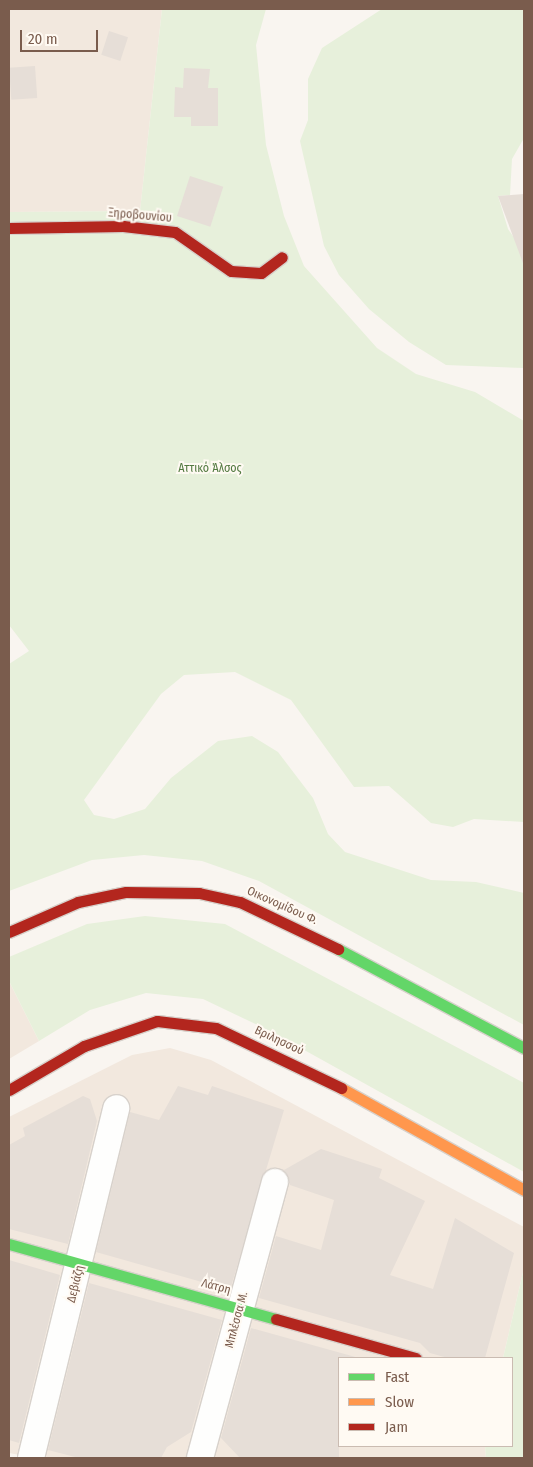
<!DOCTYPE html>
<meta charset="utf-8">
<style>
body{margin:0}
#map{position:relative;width:533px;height:1467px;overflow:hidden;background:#f9f5f0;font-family:"Fira Sans Condensed",sans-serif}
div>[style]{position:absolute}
.residential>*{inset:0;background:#f2e8de}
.green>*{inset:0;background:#e7f0db}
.building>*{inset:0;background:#e6ded7;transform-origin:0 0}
.roads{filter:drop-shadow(1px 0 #d7d1cb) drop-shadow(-1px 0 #d7d1cb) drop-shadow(0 1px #d7d1cb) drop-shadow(0 -1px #d7d1cb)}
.street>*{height:26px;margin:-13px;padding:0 13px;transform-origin:13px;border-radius:13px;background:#fefefd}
.fast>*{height:11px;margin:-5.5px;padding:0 5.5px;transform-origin:5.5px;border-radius:5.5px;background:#63d668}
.slow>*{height:11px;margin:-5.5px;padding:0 5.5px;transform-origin:5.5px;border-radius:5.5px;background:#ff974d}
.jam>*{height:11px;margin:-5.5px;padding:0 5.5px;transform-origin:5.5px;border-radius:5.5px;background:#b3261e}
span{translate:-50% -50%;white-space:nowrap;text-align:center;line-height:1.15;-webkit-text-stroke:4px #fffaf3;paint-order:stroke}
.street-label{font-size:12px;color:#7a5c4d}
.park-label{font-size:12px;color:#537a41}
.frame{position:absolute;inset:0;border:10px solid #7a5c4d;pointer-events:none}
.legend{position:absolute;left:338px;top:1357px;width:175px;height:90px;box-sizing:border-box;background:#fffaf3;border:1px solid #cabbb1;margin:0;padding:6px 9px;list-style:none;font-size:15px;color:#7a5c4d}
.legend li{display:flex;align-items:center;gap:10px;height:25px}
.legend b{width:25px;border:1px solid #cabbb1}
.scale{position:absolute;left:20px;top:30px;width:78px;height:22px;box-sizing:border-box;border:2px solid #7a5c4d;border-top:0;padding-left:6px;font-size:15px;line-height:18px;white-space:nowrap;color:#7a5c4d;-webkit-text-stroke:4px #fffaf3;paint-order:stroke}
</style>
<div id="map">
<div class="residential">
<i style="clip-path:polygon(9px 9px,162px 9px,140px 211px,9px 212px)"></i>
<i style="clip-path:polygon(9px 981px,39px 1041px,9px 1059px)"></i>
<i style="clip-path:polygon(170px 1048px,211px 1060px,524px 1227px,524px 1268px,503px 1358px,339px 1358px,339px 1446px,485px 1446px,486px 1458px,36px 1458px,9px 1453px,9px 1117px,132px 1055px)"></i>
</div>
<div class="green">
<i style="clip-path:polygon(162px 9px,266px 9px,256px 45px,266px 145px,284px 216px,304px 266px,377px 348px,416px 374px,475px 392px,524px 421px,524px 822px,474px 819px,453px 827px,431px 823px,389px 786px,354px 787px,291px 700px,235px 672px,184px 675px,161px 694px,84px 800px,94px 815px,114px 819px,145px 809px,171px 778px,218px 741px,252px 736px,278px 752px,313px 798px,328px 834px,345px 852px,431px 880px,476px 882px,524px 893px,524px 1025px,259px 881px,202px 861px,144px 855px,92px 860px,9px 891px,9px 664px,29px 651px,9px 625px,9px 212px,140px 211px)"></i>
<i style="clip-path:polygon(382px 9px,524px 9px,524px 138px,512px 159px,510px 195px,498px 196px,508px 229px,524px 252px,524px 368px,446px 365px,409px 342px,369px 309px,339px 275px,324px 246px,300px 141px,308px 120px,308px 79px,322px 48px)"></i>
<i style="clip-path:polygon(145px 916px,225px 924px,524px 1083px,524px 1172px,270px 1031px,203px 999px,146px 993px,90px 1010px,39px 1041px,9px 981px,9px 957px,87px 924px)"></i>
<i style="clip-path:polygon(524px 1268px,524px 1458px,486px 1458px,485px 1446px,512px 1446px,512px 1358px,503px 1358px)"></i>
</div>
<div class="building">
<i style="left:109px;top:31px;width:20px;height:25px;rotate:18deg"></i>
<i style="left:35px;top:66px;width:32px;height:26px;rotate:86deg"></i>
<i style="clip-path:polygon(184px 68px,210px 69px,208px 88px,218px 88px,218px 126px,191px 126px,191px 117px,174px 117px,175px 87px,183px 88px)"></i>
<i style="left:190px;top:176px;width:35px;height:42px;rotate:18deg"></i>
<i style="clip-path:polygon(524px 194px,524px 266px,498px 196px)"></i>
<i style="clip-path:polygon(178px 1086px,208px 1095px,212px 1086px,284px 1110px,230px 1290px,96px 1252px,130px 1112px,159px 1120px)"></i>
<i style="clip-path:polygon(83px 1096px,90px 1099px,97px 1121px,68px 1244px,9px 1229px,9px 1145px,25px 1136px,23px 1128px)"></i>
<i style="clip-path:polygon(321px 1149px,382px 1169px,379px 1178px,425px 1201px,390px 1275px,433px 1289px,455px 1218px,514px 1253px,485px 1358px,448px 1358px,430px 1353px,420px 1343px,259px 1298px,276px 1236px,321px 1250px,334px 1200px,290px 1185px,284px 1170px)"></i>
<i style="clip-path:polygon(9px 1260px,60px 1275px,19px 1443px,9px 1440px)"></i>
<i style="clip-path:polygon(89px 1283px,222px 1320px,191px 1432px,167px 1447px,161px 1458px,79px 1458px,48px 1450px)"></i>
<i style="clip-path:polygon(251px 1328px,359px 1358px,339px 1358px,339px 1458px,240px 1458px,221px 1438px)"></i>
</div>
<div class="roads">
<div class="street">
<i style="left:31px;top:1458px;width:360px;rotate:-76.3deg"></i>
<i style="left:200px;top:1458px;width:286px;rotate:-74.8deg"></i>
</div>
<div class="fast">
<i style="left:338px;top:949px;width:211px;rotate:28deg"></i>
<i style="left:9px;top:1244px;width:277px;rotate:15.7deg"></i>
</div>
<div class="slow">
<i style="left:341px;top:1088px;width:210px;rotate:29.1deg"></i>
</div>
<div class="jam">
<i style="left:9px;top:228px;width:114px;rotate:-1deg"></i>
<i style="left:123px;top:226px;width:52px;rotate:6.6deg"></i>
<i style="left:175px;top:232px;width:68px;rotate:34.9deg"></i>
<i style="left:231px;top:271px;width:30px;rotate:4deg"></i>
<i style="left:261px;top:273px;width:26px;rotate:-37deg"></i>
<i style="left:9px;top:932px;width:75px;rotate:-23.5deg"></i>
<i style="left:78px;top:902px;width:49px;rotate:-11.8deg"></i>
<i style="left:126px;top:892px;width:73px;rotate:0.8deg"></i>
<i style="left:199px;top:893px;width:42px;rotate:12.4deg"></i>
<i style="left:240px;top:902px;width:109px;rotate:25.6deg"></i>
<i style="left:9px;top:1090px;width:87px;rotate:-30.4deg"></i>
<i style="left:84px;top:1046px;width:77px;rotate:-18.9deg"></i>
<i style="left:157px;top:1021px;width:59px;rotate:6.8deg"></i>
<i style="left:216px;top:1028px;width:139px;rotate:25.6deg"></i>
<i style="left:276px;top:1319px;width:145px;rotate:15.6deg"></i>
</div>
</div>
<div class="street-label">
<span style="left:140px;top:216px;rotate:5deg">Ξηροβουνίου</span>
<span style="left:282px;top:906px;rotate:24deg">Οικονομίδου Φ.</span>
<span style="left:279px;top:1041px;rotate:25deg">Βριλησσού</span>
<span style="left:76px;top:1284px;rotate:-76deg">Δεβιάζη</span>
<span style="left:216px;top:1287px;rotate:15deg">Λάτρη</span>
<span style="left:237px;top:1320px;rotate:-75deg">Μπλέσσα Μ.</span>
</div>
<div class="park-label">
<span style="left:210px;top:469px">Αττικό Άλσος</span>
</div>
<div class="frame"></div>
<ul class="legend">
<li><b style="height:6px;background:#63d668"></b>Fast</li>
<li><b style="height:6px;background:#ff974d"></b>Slow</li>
<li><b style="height:6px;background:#b3261e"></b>Jam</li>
</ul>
<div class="scale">20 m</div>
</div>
